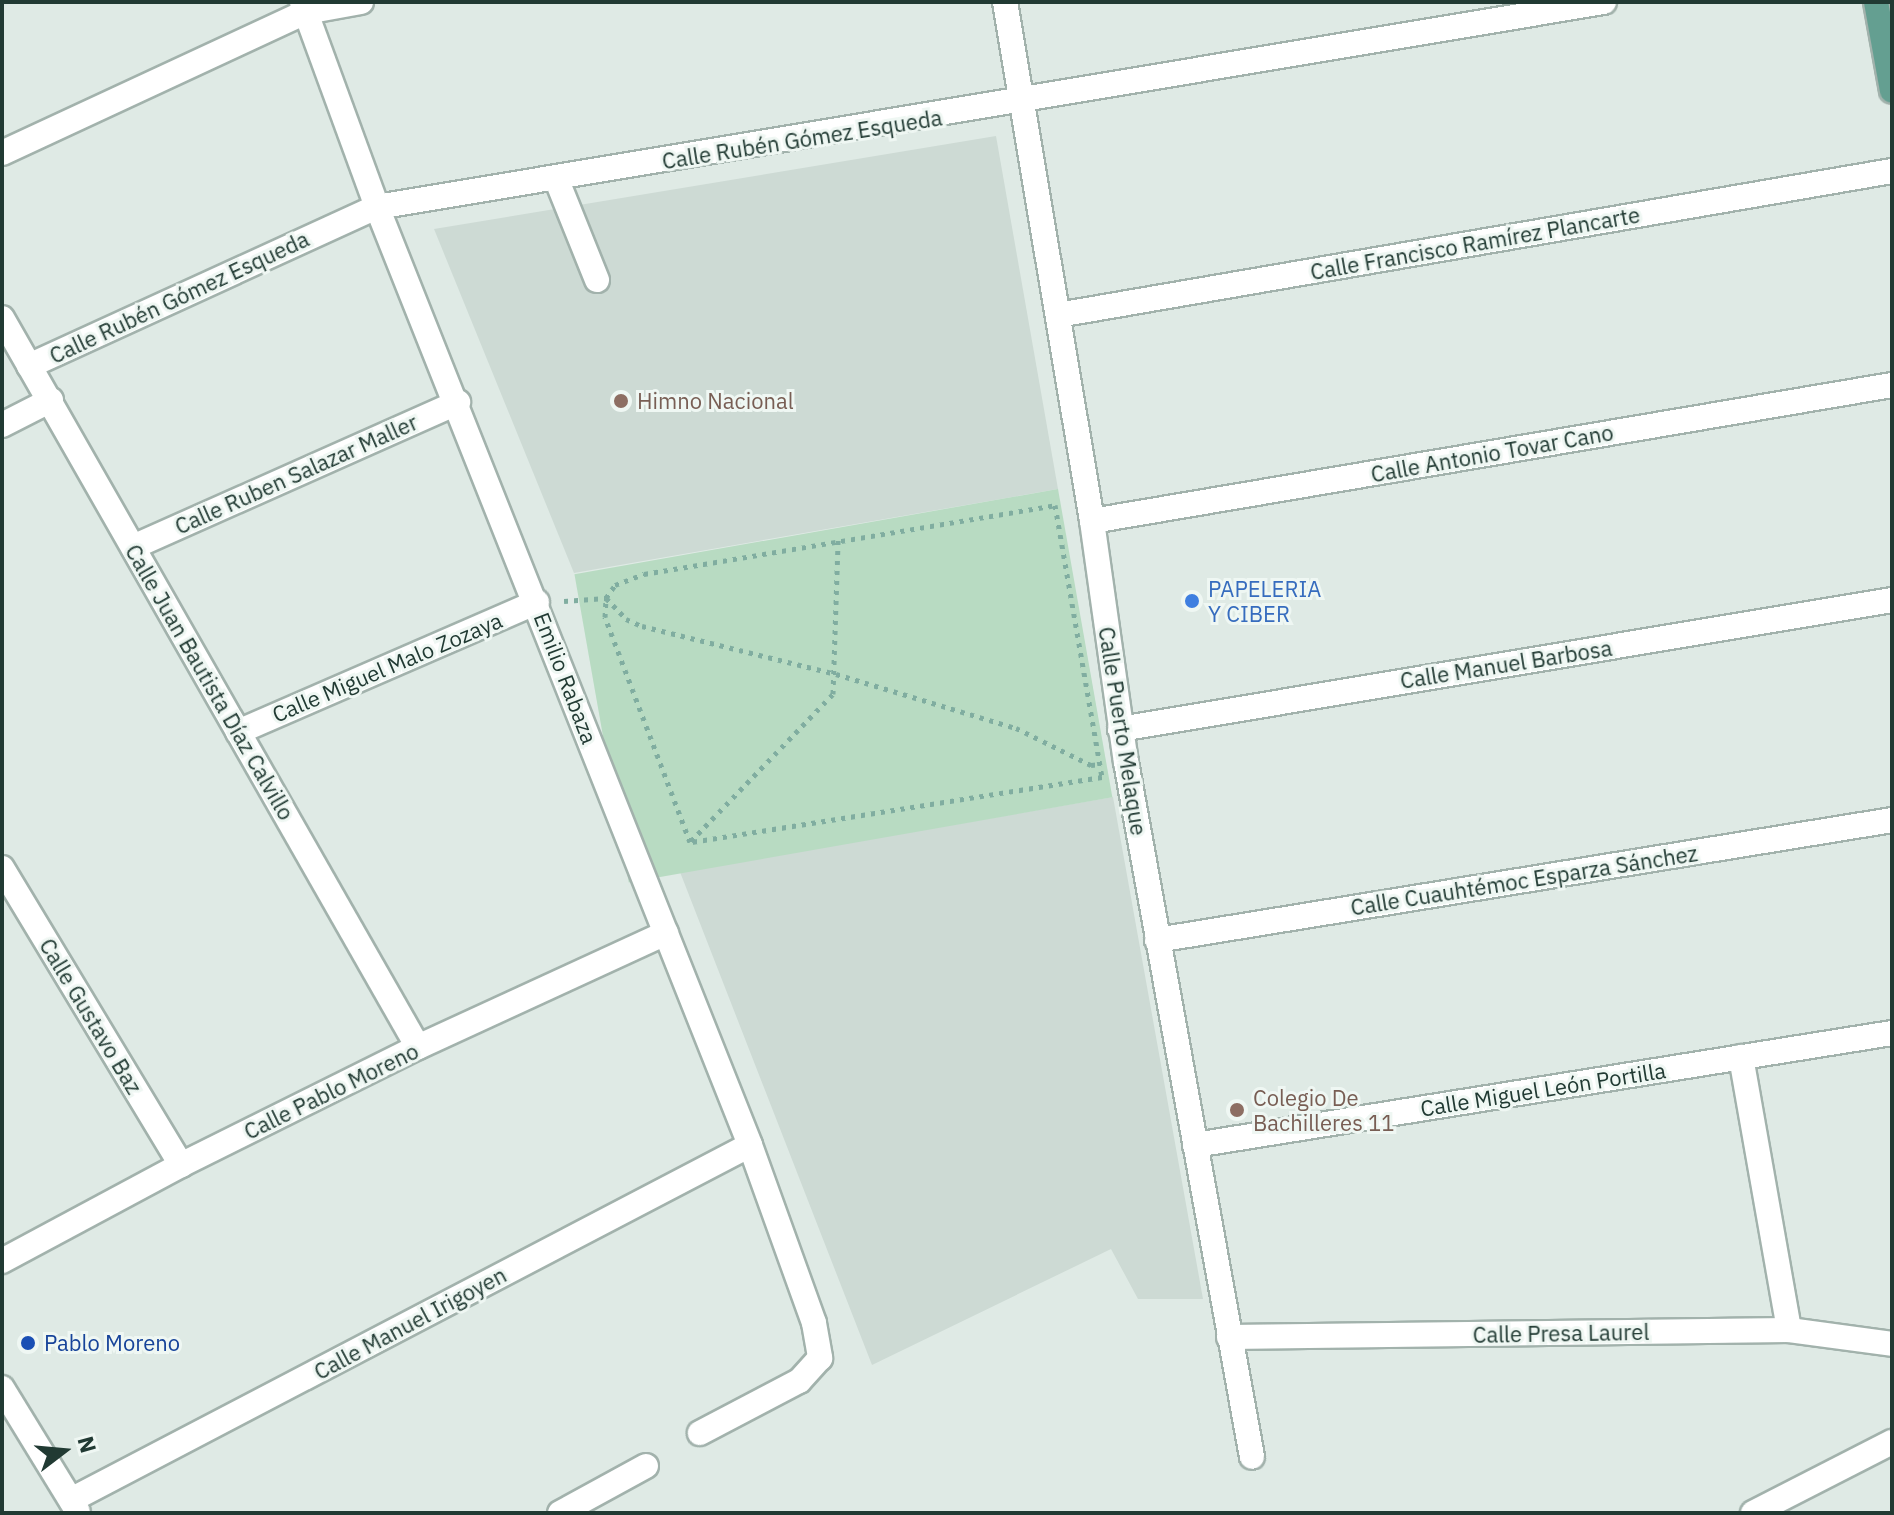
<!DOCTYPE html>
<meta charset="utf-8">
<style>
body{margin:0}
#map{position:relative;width:1894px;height:1515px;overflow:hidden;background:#dfeae5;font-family:"IBM Plex Sans",sans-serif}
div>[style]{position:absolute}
.built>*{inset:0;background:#cddad4}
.green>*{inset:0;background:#b8dbc2;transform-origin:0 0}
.path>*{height:5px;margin-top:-2.5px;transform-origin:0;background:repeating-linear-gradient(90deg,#80ada0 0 4px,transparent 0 10px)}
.roads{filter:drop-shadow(2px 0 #a2b2ac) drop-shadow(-2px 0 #a2b2ac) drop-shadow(0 2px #a2b2ac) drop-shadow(0 -2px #a2b2ac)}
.minor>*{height:24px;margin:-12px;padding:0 12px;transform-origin:12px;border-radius:12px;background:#fff}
.major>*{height:24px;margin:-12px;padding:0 12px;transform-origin:12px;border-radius:12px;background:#649f91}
.dots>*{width:22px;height:22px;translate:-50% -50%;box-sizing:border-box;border:4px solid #eff7f3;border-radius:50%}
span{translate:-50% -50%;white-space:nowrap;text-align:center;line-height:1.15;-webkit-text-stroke:6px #eff7f3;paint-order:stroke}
.street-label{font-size:22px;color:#213a33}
.education-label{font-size:22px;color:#785e54}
.left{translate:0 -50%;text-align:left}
.shop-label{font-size:22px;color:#366cbe}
.transit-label{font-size:22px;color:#164399}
.frame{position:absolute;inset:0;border:4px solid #213a33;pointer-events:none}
.north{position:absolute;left:24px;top:1411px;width:80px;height:80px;-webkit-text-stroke:6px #eff7f3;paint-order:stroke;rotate:74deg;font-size:22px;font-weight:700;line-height:32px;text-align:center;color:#213a33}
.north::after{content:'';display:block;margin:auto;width:28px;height:36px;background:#213a33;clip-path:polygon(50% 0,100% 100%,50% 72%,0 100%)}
</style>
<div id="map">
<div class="built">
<i style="clip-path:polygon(996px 136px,1058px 489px,574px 573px,434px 229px)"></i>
<i style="clip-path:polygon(1113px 797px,1203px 1299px,1138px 1299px,1111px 1249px,872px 1365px,680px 872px)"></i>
</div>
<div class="green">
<i style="left:1058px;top:489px;width:313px;height:491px;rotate:80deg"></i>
</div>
<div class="path">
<i style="left:1055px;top:505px;width:276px;rotate:80.2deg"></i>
<i style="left:1102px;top:777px;width:417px;rotate:171deg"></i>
<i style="left:690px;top:842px;width:241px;rotate:-110.7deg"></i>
<i style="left:605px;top:617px;width:19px;rotate:-87deg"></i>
<i style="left:606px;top:598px;width:16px;rotate:-55deg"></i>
<i style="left:615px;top:585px;width:31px;rotate:-21deg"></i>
<i style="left:644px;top:574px;width:417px;rotate:-9.5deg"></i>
<i style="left:564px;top:601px;width:42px;rotate:-4.1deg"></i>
<i style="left:606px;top:598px;width:29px;rotate:46deg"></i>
<i style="left:626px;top:619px;width:17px;rotate:24deg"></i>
<i style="left:642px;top:626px;width:200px;rotate:13.9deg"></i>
<i style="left:836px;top:674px;width:188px;rotate:16.7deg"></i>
<i style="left:1016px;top:728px;width:84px;rotate:26.3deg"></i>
<i style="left:1091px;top:765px;width:10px;rotate:-6deg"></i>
<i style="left:691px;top:841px;width:204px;rotate:-46deg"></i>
<i style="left:833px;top:694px;width:154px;rotate:-88.1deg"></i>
</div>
<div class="roads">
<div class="minor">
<i style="left:302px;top:2px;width:218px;rotate:69.9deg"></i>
<i style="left:377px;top:207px;width:1009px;rotate:68.31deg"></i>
<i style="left:750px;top:1145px;width:189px;rotate:70.2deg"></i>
<i style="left:814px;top:1323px;width:36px;rotate:80deg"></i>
<i style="left:820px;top:1358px;width:31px;rotate:132deg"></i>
<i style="left:799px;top:1381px;width:112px;rotate:152.3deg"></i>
<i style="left:1005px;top:2px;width:526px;rotate:80.48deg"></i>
<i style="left:1092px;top:521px;width:243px;rotate:82deg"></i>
<i style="left:1126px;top:762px;width:706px;rotate:79.72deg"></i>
<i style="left:2px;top:153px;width:335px;rotate:-24.9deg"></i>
<i style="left:306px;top:12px;width:56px;rotate:-10.3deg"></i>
<i style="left:556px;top:178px;width:110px;rotate:68.1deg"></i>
<i style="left:1058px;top:315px;width:846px;rotate:-9.8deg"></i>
<i style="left:2px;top:318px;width:839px;rotate:60.29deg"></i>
<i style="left:29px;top:366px;width:383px;rotate:-24.6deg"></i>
<i style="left:377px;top:207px;width:1244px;rotate:-9.49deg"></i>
<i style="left:2px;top:425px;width:55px;rotate:-27deg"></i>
<i style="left:1092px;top:521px;width:811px;rotate:-9.65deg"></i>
<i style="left:133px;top:547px;width:356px;rotate:-24deg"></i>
<i style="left:1120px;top:729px;width:783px;rotate:-9.49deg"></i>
<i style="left:238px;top:732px;width:326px;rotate:-23.5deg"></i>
<i style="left:2px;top:868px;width:347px;rotate:58.9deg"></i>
<i style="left:1157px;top:940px;width:745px;rotate:-9.27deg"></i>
<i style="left:1741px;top:1057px;width:277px;rotate:80deg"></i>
<i style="left:1195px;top:1145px;width:706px;rotate:-9.13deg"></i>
<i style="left:2px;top:1261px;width:203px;rotate:-28.2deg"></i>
<i style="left:181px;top:1165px;width:265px;rotate:-26.5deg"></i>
<i style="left:418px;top:1047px;width:273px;rotate:-24.7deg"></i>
<i style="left:1229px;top:1337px;width:560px;rotate:-0.72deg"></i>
<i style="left:1789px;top:1330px;width:104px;rotate:7.7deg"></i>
<i style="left:2px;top:1388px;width:145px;rotate:58.5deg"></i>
<i style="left:71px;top:1500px;width:766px;rotate:-27.6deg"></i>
<i style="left:560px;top:1513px;width:98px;rotate:-28.7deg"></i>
<i style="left:1753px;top:1513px;width:156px;rotate:-27.1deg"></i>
</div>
<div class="major">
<i style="left:1876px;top:2px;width:90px;rotate:79.8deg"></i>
</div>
</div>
<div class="dots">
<i style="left:621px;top:401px;background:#8d6e63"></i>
<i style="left:1192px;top:601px;background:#3f7fe0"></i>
<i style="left:1237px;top:1110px;background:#8d6e63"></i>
<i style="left:28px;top:1343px;background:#1a4fb4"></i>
</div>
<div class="street-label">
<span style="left:802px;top:139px;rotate:-9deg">Calle Rubén Gómez Esqueda</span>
<span style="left:1475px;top:243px;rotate:-10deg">Calle Francisco Ramírez Plancarte</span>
<span style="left:179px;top:297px;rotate:-25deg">Calle Rubén Gómez Esqueda</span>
<span style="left:1492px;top:453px;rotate:-10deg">Calle Antonio Tovar Cano</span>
<span style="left:296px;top:474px;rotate:-24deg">Calle Ruben Salazar Maller</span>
<span style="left:1506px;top:664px;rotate:-9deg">Calle Manuel Barbosa</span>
<span style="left:387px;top:667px;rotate:-23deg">Calle Miguel Malo Zozaya</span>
<span style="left:566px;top:678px;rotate:69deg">Emilio Rabaza</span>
<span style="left:210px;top:682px;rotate:60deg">Calle Juan Bautista Díaz Calvillo</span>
<span style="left:1123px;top:731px;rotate:81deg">Calle Puerto Melaque</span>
<span style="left:1524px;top:880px;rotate:-9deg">Calle Cuauhtémoc Esparza Sánchez</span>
<span style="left:91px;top:1016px;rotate:59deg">Calle Gustavo Baz</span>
<span style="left:1543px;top:1089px;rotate:-9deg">Calle Miguel León Portilla</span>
<span style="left:331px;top:1091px;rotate:-26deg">Calle Pablo Moreno</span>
<span style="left:410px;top:1323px;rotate:-28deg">Calle Manuel Irigoyen</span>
<span style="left:1561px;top:1333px;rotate:-1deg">Calle Presa Laurel</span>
</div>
<div class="education-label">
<span class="left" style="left:637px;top:401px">Himno Nacional</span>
<span class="left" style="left:1253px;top:1110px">Colegio De<br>Bachilleres 11</span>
</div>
<div class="shop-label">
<span class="left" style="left:1208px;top:601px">PAPELERIA<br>Y CIBER</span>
</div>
<div class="transit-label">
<span class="left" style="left:44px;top:1343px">Pablo Moreno</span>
</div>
<div class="frame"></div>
<div class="north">N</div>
</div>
